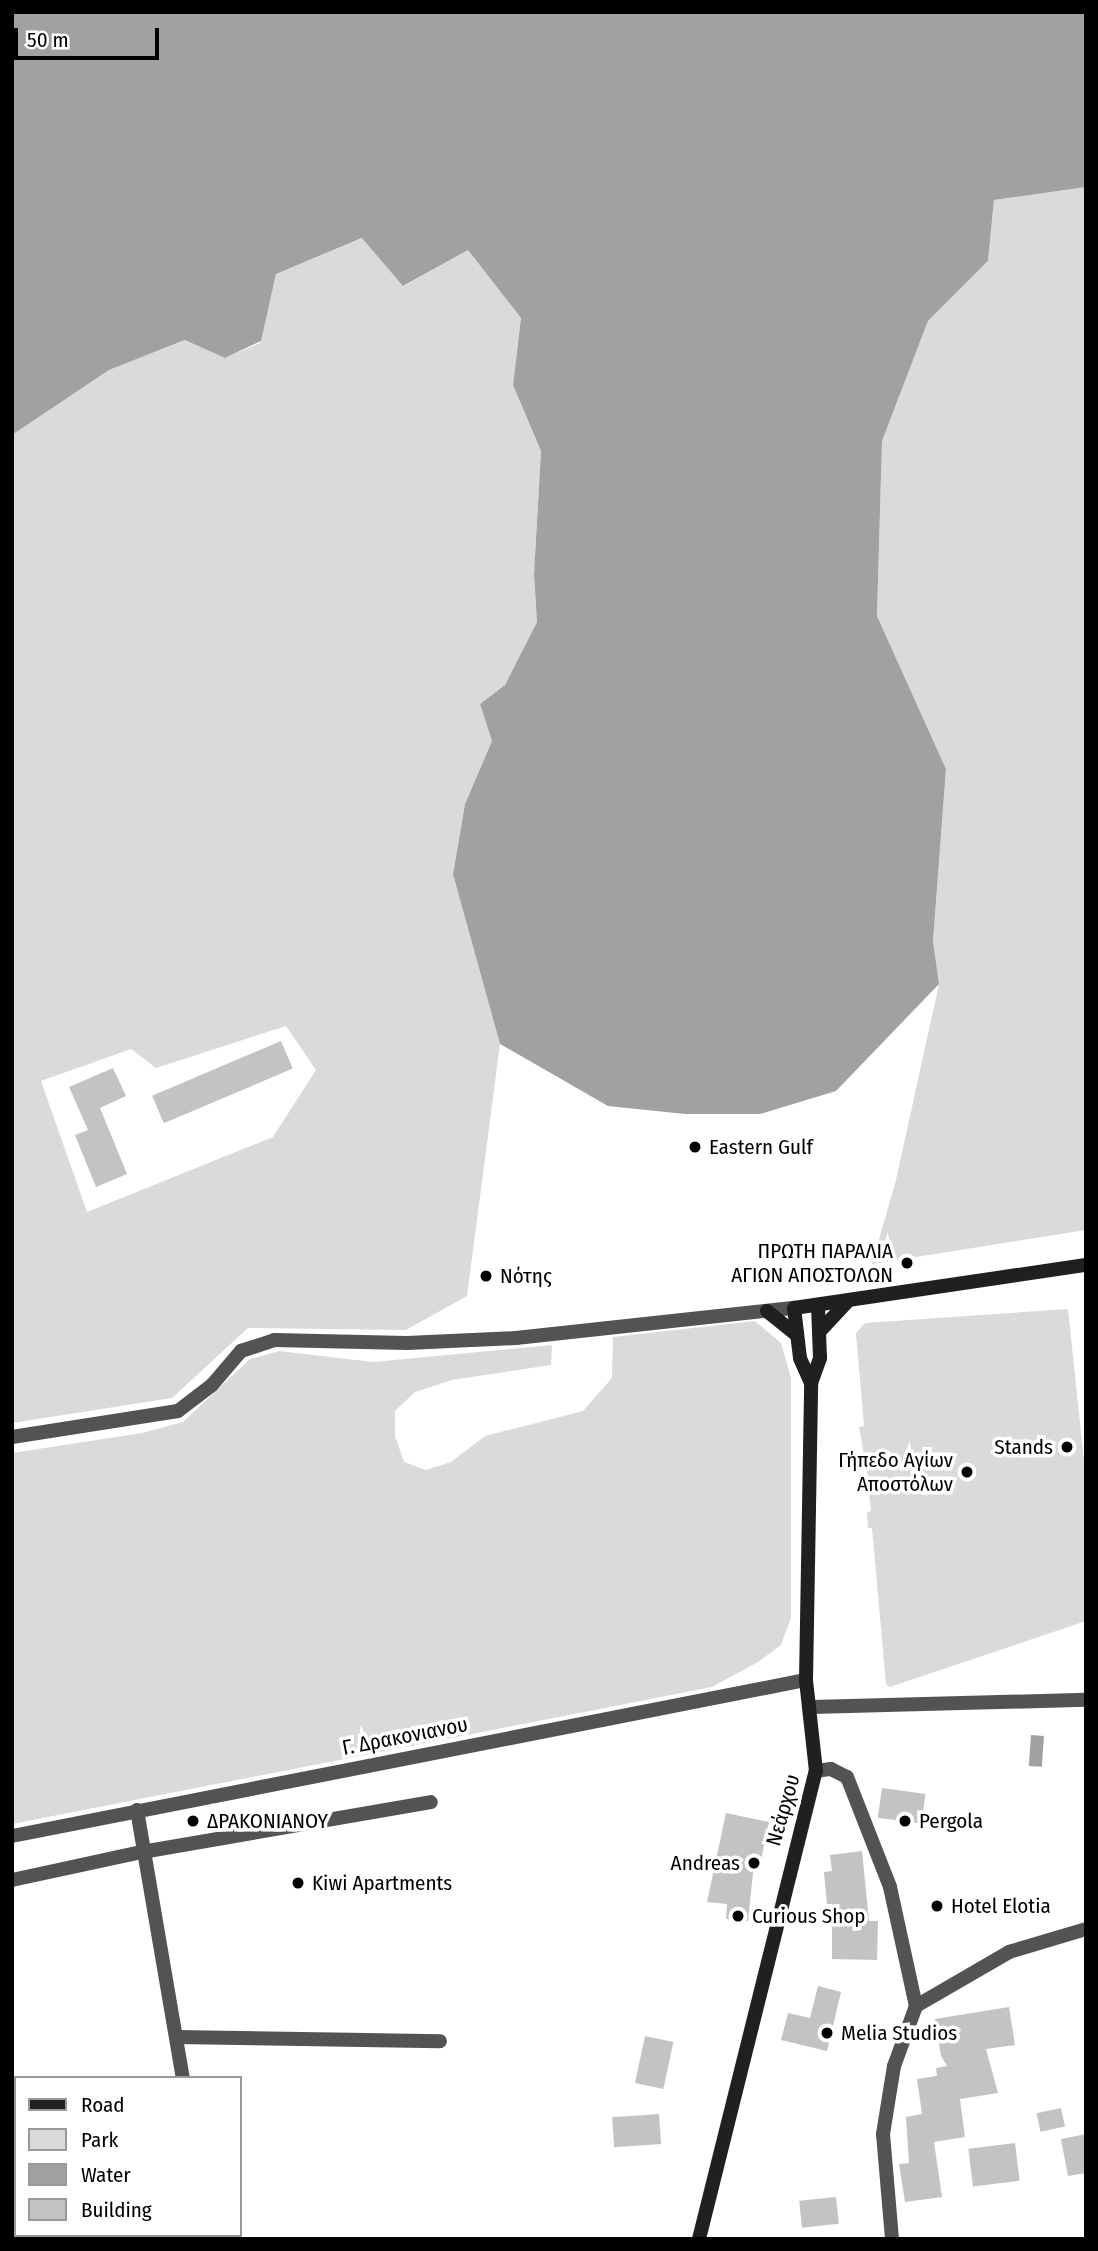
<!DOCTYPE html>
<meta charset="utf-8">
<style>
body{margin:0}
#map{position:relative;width:1098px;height:2251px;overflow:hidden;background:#fff;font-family:"Fira Sans Condensed",sans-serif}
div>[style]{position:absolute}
.green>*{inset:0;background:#dadada}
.water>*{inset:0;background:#a1a1a1;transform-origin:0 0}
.building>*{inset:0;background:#c3c3c3;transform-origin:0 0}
.street>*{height:14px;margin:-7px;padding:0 7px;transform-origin:7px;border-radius:7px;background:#535353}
.secondary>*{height:14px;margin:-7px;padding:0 7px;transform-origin:7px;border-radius:7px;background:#202020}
.dots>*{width:19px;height:19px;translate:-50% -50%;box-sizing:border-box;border:4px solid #fff;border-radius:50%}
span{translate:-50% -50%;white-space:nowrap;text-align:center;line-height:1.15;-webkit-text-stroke:7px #fff;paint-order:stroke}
.poi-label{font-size:21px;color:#000}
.left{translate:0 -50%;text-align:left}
.right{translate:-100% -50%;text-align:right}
.street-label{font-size:21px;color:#000}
.frame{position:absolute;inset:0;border:14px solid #000;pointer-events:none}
.legend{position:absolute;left:14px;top:2076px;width:228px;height:161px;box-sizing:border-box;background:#fff;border:2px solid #999;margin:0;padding:9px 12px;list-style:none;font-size:21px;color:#000}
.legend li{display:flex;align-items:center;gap:14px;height:35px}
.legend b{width:35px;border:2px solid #999}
.scale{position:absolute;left:14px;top:28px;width:145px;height:32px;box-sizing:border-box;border:4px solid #000;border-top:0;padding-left:9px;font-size:21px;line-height:24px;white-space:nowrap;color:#000;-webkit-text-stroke:5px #fff;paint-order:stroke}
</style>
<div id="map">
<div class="green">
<i style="clip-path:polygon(1086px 187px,1086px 1230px,872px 1264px,896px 1180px,939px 984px,933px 941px,946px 769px,877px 616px,882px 441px,928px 321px,988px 261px,994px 200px)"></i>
<i style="clip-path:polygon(evenodd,363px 238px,404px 286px,468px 250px,521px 318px,513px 385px,541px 451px,534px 574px,537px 622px,505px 685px,480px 704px,492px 741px,465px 804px,453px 873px,500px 1044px,467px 1296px,406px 1330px,248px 1328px,172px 1398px,12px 1423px,12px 435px,109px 370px,186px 340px,225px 358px,260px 343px,276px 274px,363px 238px,286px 1026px,316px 1070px,273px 1137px,87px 1212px,41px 1081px,131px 1049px,156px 1068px,286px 1026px)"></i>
<i style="clip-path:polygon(1068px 1309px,1086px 1480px,1086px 1621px,890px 1687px,886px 1684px,872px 1528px,868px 1528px,867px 1512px,871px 1511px,869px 1492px,865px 1492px,863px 1478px,868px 1477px,859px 1427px,864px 1426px,856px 1333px,865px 1323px)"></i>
<i style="clip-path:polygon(755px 1321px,781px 1343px,791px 1378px,791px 1618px,781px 1645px,758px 1662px,712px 1687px,12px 1824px,12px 1453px,142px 1433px,183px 1422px,250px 1359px,279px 1351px,373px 1362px,552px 1345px,551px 1365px,452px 1380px,415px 1392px,395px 1411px,395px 1436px,404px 1462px,426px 1470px,451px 1462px,485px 1436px,583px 1411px,612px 1378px,613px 1337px)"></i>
</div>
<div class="water">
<i style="clip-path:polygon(12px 12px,1086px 12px,1086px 187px,994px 200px,988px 261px,928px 321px,882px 441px,877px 616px,946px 769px,933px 941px,939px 984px,836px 1091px,760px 1114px,685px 1114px,608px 1106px,500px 1044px,453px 874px,465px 804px,492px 741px,480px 704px,505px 685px,537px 622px,534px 574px,541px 451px,513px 385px,521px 318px,468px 250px,403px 286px,362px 238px,276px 274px,261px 341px,225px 358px,185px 340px,109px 370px,12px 435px)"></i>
<i style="left:1031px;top:1735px;width:13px;height:31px;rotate:4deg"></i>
</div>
<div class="building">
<i style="left:281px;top:1041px;width:30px;height:140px;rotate:67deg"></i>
<i style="clip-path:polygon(113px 1068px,126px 1096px,100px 1108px,127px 1174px,96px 1187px,75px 1135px,88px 1130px,69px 1087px)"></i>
<i style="left:882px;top:1788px;width:44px;height:30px;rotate:8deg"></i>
<i style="clip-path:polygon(726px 1813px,769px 1822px,760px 1865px,754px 1864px,748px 1921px,726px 1919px,727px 1904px,707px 1902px)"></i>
<i style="clip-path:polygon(862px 1851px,869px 1921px,878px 1921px,877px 1960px,832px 1959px,832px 1904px,827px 1904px,824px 1872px,832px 1871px,830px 1855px)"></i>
<i style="clip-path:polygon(818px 1986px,841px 1992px,827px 2051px,781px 2040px,788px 2013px,810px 2018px)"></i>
<i style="clip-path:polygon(1009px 2007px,1015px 2045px,986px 2049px,998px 2093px,960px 2099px,965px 2137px,934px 2142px,942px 2197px,905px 2202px,899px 2164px,909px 2163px,906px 2117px,922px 2114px,917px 2079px,937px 2076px,936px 2068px,947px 2066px,941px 2056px,935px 2019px)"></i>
<i style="left:645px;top:2036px;width:29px;height:48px;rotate:12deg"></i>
<i style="left:1061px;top:2108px;width:19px;height:25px;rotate:78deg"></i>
<i style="left:659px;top:2114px;width:30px;height:47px;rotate:86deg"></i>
<i style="clip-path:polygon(1086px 2134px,1086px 2173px,1068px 2176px,1061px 2139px)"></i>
<i style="left:1015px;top:2143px;width:38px;height:47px;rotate:83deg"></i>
<i style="left:836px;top:2197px;width:27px;height:37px;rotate:84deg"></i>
</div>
<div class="street">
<i style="left:12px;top:1437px;width:168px;rotate:-8.9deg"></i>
<i style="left:178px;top:1411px;width:43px;rotate:-37.4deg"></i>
<i style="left:212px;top:1385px;width:45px;rotate:-49.5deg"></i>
<i style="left:241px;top:1351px;width:35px;rotate:-18deg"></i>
<i style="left:274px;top:1340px;width:133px;rotate:1.3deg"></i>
<i style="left:407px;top:1343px;width:109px;rotate:-2.6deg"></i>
<i style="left:516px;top:1338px;width:280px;rotate:-6.2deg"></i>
<i style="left:812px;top:1707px;width:274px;rotate:-1.5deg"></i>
<i style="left:816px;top:1771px;width:15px;rotate:-8deg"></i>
<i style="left:831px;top:1769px;width:18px;rotate:27deg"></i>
<i style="left:847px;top:1777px;width:118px;rotate:68.6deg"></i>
<i style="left:890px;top:1887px;width:122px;rotate:77.7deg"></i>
<i style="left:916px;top:2006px;width:64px;rotate:110.1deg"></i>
<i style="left:894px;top:2066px;width:69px;rotate:99.2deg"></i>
<i style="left:883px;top:2134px;width:105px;rotate:85.1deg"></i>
<i style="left:137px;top:1810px;width:272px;rotate:80.3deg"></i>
<i style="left:12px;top:1836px;width:809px;rotate:-11.12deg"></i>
<i style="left:12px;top:1880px;width:133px;rotate:-12.2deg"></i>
<i style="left:142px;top:1852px;width:293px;rotate:-9.8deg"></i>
<i style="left:916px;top:2006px;width:108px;rotate:-30.1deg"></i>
<i style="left:1009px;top:1952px;width:80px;rotate:-16.6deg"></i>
<i style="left:176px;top:2037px;width:264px;rotate:0.9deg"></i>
<i style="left:189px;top:2239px;width:8px;rotate:-30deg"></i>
</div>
<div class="secondary">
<i style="left:767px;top:1311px;width:36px;rotate:39deg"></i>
<i style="left:820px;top:1331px;width:41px;rotate:-47deg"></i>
<i style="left:811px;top:1383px;width:27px;rotate:-114deg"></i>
<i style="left:800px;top:1358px;width:50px;rotate:-96.8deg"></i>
<i style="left:794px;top:1308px;width:295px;rotate:-8.4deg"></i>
<i style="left:699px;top:2239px;width:482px;rotate:-76deg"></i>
<i style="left:816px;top:1771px;width:92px;rotate:-96.3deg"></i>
<i style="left:806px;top:1680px;width:297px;rotate:-89deg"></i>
<i style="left:811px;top:1383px;width:27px;rotate:-70deg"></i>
<i style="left:820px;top:1358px;width:53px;rotate:-92.2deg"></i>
</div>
<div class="dots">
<i style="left:695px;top:1147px;background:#000"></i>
<i style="left:907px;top:1263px;background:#000"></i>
<i style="left:486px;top:1276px;background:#000"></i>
<i style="left:1067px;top:1447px;background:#000"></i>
<i style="left:967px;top:1472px;background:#000"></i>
<i style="left:193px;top:1821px;background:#000"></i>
<i style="left:905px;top:1821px;background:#000"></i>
<i style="left:754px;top:1863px;background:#000"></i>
<i style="left:298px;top:1883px;background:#000"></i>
<i style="left:937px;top:1906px;background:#000"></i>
<i style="left:738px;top:1916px;background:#000"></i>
<i style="left:827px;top:2033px;background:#000"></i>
</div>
<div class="poi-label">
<span class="left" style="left:709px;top:1147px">Eastern Gulf</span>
<span class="right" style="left:893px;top:1263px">ΠΡΩΤΗ ΠΑΡΑΛΙΑ<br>ΑΓΙΩΝ ΑΠΟΣΤΟΛΩΝ</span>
<span class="left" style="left:500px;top:1276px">Νότης</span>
<span class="right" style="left:1053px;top:1447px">Stands</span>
<span class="right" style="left:953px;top:1472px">Γήπεδο Αγίων<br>Αποστόλων</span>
<span class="left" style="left:207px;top:1821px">ΔΡΑΚΟΝΙΑΝΟΥ</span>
<span class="left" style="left:919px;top:1821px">Pergola</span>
<span class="right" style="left:740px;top:1863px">Andreas</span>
<span class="left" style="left:312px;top:1883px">Kiwi Apartments</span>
<span class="left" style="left:951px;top:1906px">Hotel Elotia</span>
<span class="left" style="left:752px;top:1916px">Curious Shop</span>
<span class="left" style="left:841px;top:2033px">Melia Studios</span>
</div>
<div class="street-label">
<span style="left:405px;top:1736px;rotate:-11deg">Γ. Δρακονιανου</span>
<span style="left:783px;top:1810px;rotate:-74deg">Νεάρχου</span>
</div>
<div class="frame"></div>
<ul class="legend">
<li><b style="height:9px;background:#202020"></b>Road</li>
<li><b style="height:19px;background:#dadada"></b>Park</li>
<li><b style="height:19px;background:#a1a1a1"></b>Water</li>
<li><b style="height:19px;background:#c3c3c3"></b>Building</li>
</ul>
<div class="scale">50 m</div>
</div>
